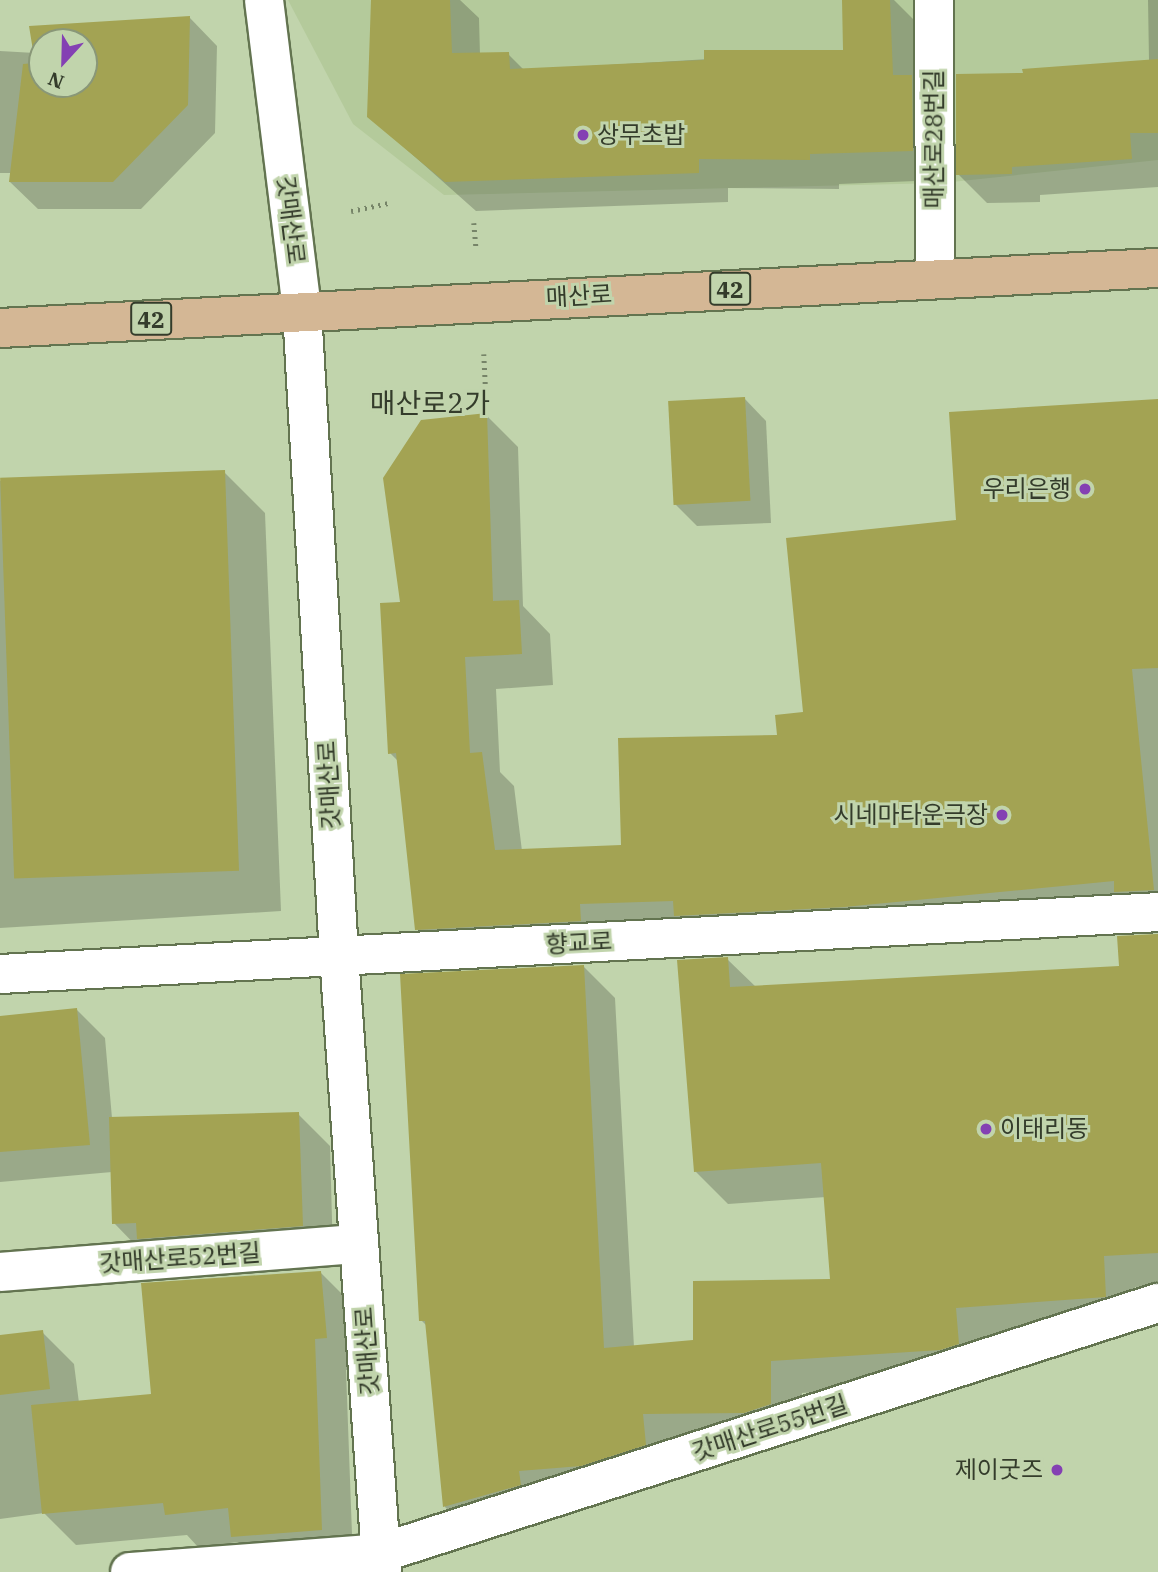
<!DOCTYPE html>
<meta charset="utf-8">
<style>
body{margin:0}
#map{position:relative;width:1158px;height:1572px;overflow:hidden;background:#c1d4ac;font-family:"IBM Plex Serif","Noto Sans KR",serif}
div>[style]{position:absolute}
.built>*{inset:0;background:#b4ca9b}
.shadow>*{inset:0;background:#0003}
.building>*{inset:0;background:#a3a353;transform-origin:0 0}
.path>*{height:4.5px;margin-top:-2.25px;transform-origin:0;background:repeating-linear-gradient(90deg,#768468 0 2px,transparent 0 7px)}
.roads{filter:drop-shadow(2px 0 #637450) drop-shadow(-2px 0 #637450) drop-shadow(0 2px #637450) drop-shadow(0 -2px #637450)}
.minor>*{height:38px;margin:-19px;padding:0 19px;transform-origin:19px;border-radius:19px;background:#fff}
.major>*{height:38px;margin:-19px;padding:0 19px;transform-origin:19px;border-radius:19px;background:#d4b795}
.dots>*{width:19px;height:19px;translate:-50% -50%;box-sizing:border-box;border:4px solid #c1d4ac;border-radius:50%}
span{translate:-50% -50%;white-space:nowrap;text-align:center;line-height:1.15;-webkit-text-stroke:6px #c1d4ac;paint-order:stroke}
.shield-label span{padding:2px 5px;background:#c1d4ac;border:2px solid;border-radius:5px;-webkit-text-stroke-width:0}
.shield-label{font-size:23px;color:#343c2b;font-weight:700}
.poi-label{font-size:24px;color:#343c2b}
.left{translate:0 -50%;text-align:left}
.right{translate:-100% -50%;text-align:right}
.street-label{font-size:24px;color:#343c2b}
.quarter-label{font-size:28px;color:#343c2b}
.north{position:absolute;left:28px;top:28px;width:70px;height:70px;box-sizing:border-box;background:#c1d4ac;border:2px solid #899778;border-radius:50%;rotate:202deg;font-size:19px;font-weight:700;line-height:28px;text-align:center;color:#343c2b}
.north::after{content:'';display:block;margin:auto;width:24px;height:32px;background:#8440b3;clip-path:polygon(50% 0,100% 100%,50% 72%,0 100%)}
</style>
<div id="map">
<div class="built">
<i style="clip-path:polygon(288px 0,1158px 0,1158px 160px,942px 183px,444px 195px,353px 124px)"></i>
</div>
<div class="shadow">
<i style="clip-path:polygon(373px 0,460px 0,479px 18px,480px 55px,508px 54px,524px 70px,845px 51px,844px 0,894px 0,918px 24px,942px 180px,839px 184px,839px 189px,728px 188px,728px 202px,476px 211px,369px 116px)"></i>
<i style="clip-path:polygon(1148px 0,1158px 0,1158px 187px,1040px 195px,1040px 202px,987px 203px,958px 174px,1025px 75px,1149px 61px)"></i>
<i style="clip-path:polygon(evenodd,190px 18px,217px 46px,215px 133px,141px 209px,38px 209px,10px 182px,11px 173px,0 173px,0 51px,35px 53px,31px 28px,190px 18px,42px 42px,84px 42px,84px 84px,42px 84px,42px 42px)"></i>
<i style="clip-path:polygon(744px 398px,766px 421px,771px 523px,697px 526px,675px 504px)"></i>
<i style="clip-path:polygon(1158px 400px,1158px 924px,449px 961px,417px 929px,399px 762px,390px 753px,402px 604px,486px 415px,518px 447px,523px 606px,550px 634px,553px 685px,496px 689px,500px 772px,514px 786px,522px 851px,623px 847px,779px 737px,805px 713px,958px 522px)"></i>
<i style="clip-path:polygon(224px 472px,265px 513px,281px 911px,0 928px,0 481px)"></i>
<i style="clip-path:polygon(1158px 934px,1158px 1286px,1135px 1287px,1138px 1328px,972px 1382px,802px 1393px,803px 1436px,477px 1538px,445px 1507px,427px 1326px,421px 1320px,583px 966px,615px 998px,634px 1347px,695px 1342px,832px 1281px,826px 1197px,728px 1204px,696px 1172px,727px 959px,756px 987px,1120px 968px,1119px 938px)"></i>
<i style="clip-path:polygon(77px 1010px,105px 1038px,112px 1118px,298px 1114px,330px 1146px,333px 1257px,145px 1255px,114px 1223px,112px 1172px,0 1182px,0 1018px)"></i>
<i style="clip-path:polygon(320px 1272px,352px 1304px,359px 1369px,346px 1370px,353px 1561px,264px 1568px,238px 1542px,198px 1547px,187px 1535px,76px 1545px,44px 1513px,0 1519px,0 1337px,42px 1332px,74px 1364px,79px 1403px,153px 1396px)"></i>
</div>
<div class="building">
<i style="clip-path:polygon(371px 0,450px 0,452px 53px,509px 52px,510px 69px,704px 60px,704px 50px,843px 50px,842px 0,890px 0,893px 75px,912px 75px,913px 151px,810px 154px,810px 160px,699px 159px,699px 173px,445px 182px,367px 117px)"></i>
<i style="clip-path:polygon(evenodd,190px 16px,188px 105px,113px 182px,9px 182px,23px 64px,35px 63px,29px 26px,190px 16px,42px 42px,84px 42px,84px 84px,42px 84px,42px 42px)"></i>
<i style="clip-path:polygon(1158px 59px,1158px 133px,1130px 133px,1132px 159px,1012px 167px,1012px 174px,956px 175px,956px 74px,1023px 73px,1022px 69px)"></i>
<i style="left:745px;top:397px;width:104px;height:77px;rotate:87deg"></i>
<i style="clip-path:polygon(1158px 399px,1158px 668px,1132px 669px,1154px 890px,1114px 892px,1114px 881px,844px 907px,674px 916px,673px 901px,580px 904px,581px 921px,415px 930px,396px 753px,388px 754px,380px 603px,400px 602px,383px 478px,421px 420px,487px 413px,493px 601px,519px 600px,522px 654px,465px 657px,470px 753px,482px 752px,495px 850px,621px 845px,618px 738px,777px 735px,775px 715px,803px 712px,786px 538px,956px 520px,949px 412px)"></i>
<i style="left:225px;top:470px;width:401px;height:225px;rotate:88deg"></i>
<i style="clip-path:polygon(1158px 934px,1158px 1253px,1104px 1256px,1106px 1297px,956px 1308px,959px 1344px,940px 1350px,771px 1361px,771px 1404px,744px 1413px,643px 1414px,646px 1445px,581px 1466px,519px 1471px,521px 1485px,443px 1507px,425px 1321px,419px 1321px,400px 974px,584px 965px,604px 1348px,693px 1340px,693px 1281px,830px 1279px,821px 1163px,694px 1172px,677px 960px,728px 957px,730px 987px,1119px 966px,1117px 936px)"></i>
<i style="clip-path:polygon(77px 1008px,90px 1145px,0 1152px,0 1016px)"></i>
<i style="clip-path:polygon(299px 1112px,303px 1226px,137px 1239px,136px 1223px,112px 1224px,109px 1117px)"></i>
<i style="clip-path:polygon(321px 1271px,327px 1338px,315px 1339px,322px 1530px,231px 1537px,228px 1508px,165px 1515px,163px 1503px,42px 1514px,31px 1405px,151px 1394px,141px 1283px)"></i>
<i style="clip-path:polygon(43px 1330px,50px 1389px,0 1395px,0 1335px)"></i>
</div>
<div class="path">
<i style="left:351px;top:211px;width:39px;rotate:-12deg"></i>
<i style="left:474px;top:223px;width:23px;rotate:85deg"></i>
<i style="left:484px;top:354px;width:41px;rotate:87.2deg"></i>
</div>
<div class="roads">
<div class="minor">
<i style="left:264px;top:0;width:312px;rotate:83deg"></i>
<i style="left:302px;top:310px;width:646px;rotate:86.72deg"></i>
<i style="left:339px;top:955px;width:618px;rotate:86.01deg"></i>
<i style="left:934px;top:0;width:278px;rotate:89.8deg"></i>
<i style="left:0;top:974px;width:1160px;rotate:-3.06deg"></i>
<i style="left:0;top:1272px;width:360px;rotate:-4.5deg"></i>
<i style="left:130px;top:1572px;width:252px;rotate:-4.3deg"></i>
<i style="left:381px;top:1553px;width:816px;rotate:-17.84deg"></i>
</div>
<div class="major">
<i style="left:0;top:328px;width:1160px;rotate:-2.97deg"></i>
</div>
</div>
<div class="dots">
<i style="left:583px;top:135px;background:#8440b3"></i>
<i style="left:1085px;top:489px;background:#8440b3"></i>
<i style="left:1002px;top:815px;background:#8440b3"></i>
<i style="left:986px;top:1129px;background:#8440b3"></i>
<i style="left:1057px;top:1470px;background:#8440b3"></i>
</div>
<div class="shield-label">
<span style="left:730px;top:289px">42</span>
<span style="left:151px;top:319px">42</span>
</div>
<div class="poi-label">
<span class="left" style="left:597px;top:135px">상무초밥</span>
<span class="right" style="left:1071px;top:489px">우리은행</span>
<span class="right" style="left:988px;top:815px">시네마타운극장</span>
<span class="left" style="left:1000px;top:1129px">이태리동</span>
<span class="right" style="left:1043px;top:1470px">제이굿즈</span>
</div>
<div class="street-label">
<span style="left:934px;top:139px;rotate:-90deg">매산로28번길</span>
<span style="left:291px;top:220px;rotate:83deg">갓매산로</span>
<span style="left:579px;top:296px;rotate:-3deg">매산로</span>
<span style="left:329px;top:785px;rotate:-93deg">갓매산로</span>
<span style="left:579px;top:943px;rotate:-3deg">향교로</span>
<span style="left:180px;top:1258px;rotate:-4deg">갓매산로52번길</span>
<span style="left:367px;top:1351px;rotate:-94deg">갓매산로</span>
<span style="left:770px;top:1428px;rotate:-18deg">갓매산로55번길</span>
</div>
<div class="quarter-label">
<span style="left:430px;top:403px">매산로2가</span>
</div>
<div class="north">N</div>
</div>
